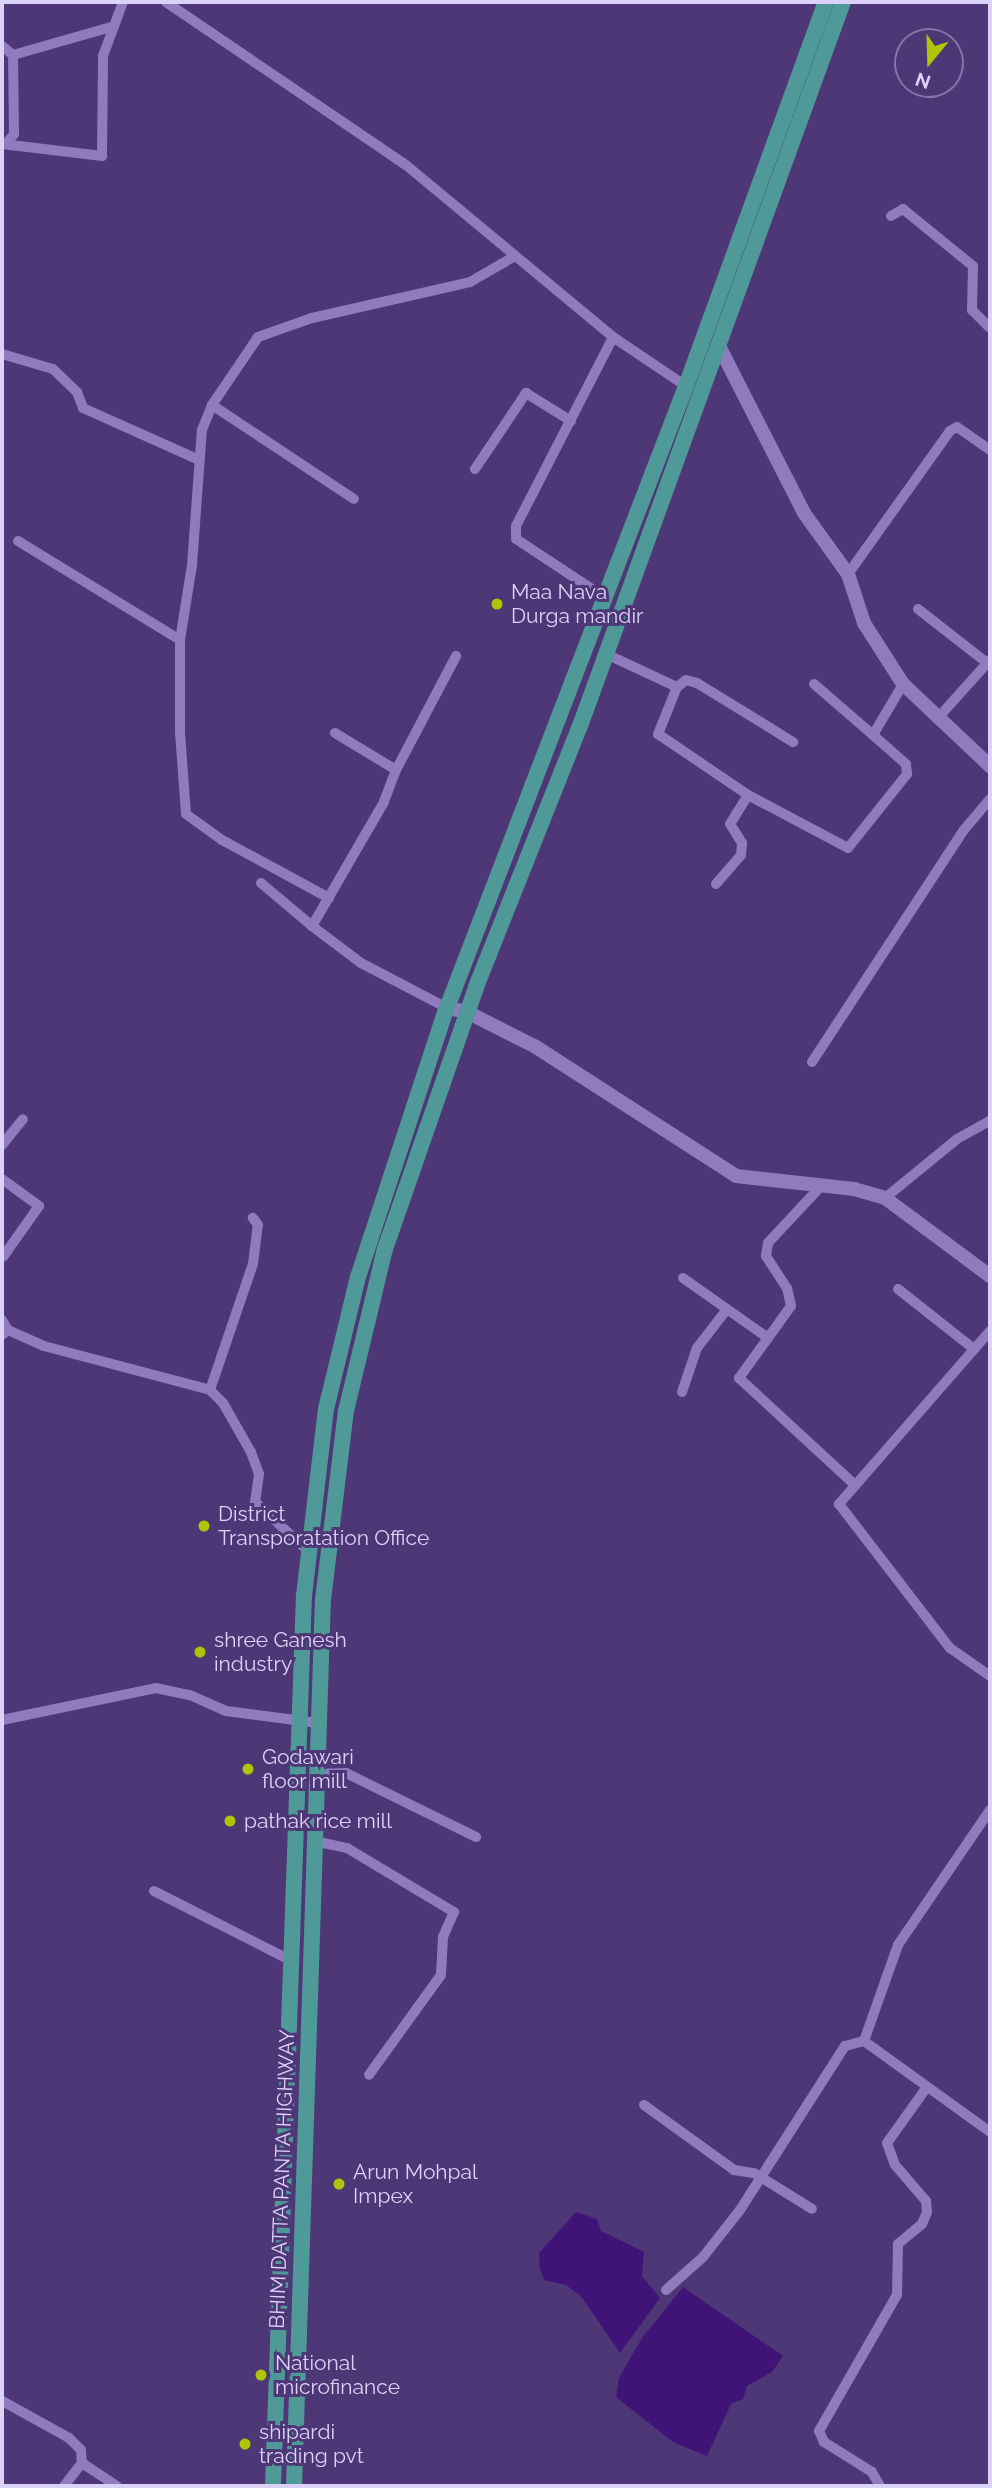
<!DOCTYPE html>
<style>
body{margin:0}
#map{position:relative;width:992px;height:2488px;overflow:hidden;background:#4d3776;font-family:Raleway,sans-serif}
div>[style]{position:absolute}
.water>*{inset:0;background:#401476}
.minor>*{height:10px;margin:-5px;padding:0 5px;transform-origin:5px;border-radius:5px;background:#907bbf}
.secondary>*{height:14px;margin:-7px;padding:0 7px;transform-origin:7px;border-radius:7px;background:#907bbf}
.trunk>*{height:16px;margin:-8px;padding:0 8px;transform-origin:8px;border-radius:8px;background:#4f9a98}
.dots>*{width:19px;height:19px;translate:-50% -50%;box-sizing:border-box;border:4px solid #4d3776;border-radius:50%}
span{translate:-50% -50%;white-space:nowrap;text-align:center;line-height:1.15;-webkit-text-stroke:6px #4d3776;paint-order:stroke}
.poi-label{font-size:21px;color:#dcd2f7}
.left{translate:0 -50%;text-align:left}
.street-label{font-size:21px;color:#dcd2f7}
.frame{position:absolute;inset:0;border:4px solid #dcd2f7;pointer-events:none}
.north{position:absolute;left:894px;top:28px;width:70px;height:70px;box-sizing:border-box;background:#4d3776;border:2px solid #8675aa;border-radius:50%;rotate:199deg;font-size:19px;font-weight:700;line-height:28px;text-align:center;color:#dcd2f7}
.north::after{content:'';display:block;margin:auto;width:24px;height:32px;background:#afc506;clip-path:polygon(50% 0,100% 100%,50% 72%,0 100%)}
</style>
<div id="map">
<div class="water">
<i style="clip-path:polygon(576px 2212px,597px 2219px,601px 2231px,644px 2252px,642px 2276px,660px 2298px,620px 2353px,581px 2296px,566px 2285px,544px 2280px,540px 2269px,539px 2253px)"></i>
<i style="clip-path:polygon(683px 2287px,783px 2356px,772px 2372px,747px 2386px,743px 2399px,731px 2404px,707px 2456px,673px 2442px,616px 2397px,619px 2378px,642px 2338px)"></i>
</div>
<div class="minor">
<i style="left:166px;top:2px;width:290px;rotate:34.2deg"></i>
<i style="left:406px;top:165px;width:269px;rotate:39.7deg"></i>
<i style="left:613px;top:337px;width:88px;rotate:33.9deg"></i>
<i style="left:2px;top:46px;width:14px;rotate:39deg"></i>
<i style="left:13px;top:55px;width:102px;rotate:-15.9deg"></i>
<i style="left:2px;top:144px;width:101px;rotate:6.8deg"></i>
<i style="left:102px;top:156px;width:100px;rotate:-89.4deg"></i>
<i style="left:103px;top:56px;width:58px;rotate:-69.7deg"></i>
<i style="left:6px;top:144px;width:13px;rotate:-51deg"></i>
<i style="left:14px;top:134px;width:79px;rotate:-90.7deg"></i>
<i style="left:891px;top:216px;width:14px;rotate:-30deg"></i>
<i style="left:903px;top:209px;width:90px;rotate:39.2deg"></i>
<i style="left:973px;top:266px;width:44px;rotate:91.3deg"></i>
<i style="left:972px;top:310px;width:25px;rotate:45deg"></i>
<i style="left:2px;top:354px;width:53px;rotate:16.4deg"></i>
<i style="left:53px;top:369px;width:33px;rotate:44deg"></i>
<i style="left:77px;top:392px;width:17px;rotate:69deg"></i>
<i style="left:83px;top:408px;width:127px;rotate:24.1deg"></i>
<i style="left:212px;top:405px;width:170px;rotate:33.5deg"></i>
<i style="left:475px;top:469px;width:92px;rotate:-56.1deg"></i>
<i style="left:526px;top:393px;width:53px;rotate:31.9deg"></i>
<i style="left:18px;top:541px;width:190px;rotate:31.4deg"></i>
<i style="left:848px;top:574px;width:176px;rotate:-54.5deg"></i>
<i style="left:950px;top:431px;width:8px;rotate:-30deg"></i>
<i style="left:957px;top:427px;width:40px;rotate:34.9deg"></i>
<i style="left:604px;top:597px;width:105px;rotate:-146.6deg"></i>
<i style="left:516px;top:539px;width:13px;rotate:-90deg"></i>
<i style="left:516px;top:526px;width:212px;rotate:-62.8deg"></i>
<i style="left:918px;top:609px;width:88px;rotate:38deg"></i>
<i style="left:604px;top:653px;width:81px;rotate:25deg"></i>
<i style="left:677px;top:687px;width:11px;rotate:-38deg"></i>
<i style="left:686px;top:680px;width:11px;rotate:15deg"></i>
<i style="left:697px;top:683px;width:113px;rotate:31.6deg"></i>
<i style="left:814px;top:684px;width:78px;rotate:40.8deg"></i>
<i style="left:677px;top:687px;width:51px;rotate:112deg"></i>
<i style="left:658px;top:734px;width:109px;rotate:34.1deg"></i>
<i style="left:748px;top:795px;width:113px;rotate:27.9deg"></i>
<i style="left:848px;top:848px;width:95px;rotate:-51.4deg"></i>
<i style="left:907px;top:774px;width:10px;rotate:-96deg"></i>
<i style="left:906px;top:764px;width:44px;rotate:-138.7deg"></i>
<i style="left:873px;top:735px;width:59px;rotate:-59.5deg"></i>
<i style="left:937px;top:719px;width:79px;rotate:-48.1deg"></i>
<i style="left:335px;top:733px;width:71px;rotate:31.2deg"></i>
<i style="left:396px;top:770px;width:34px;rotate:111deg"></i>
<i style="left:384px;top:802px;width:143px;rotate:120.1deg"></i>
<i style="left:312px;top:926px;width:61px;rotate:37.1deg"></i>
<i style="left:361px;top:963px;width:97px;rotate:27.6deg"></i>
<i style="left:396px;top:770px;width:129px;rotate:-62.2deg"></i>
<i style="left:261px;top:883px;width:67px;rotate:40.1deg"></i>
<i style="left:716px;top:884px;width:38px;rotate:-49deg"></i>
<i style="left:741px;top:855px;width:12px;rotate:-85deg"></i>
<i style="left:742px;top:843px;width:22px;rotate:-122deg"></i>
<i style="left:730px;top:824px;width:34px;rotate:-58deg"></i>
<i style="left:329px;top:898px;width:122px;rotate:-151.5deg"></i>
<i style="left:222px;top:840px;width:44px;rotate:-144.2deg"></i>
<i style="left:186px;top:814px;width:81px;rotate:-94.2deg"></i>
<i style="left:180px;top:733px;width:93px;rotate:-90deg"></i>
<i style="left:180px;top:640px;width:76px;rotate:-80.9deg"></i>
<i style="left:192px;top:565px;width:135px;rotate:-85.8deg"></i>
<i style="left:202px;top:430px;width:27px;rotate:-68deg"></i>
<i style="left:212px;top:405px;width:82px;rotate:-55.9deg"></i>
<i style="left:258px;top:337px;width:57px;rotate:-19.4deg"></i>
<i style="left:312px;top:318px;width:162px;rotate:-12.8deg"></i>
<i style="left:470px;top:282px;width:52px;rotate:-30deg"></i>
<i style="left:812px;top:1062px;width:276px;rotate:-56.8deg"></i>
<i style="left:963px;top:831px;width:42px;rotate:-49.8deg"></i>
<i style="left:2px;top:1145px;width:33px;rotate:-51deg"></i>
<i style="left:2px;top:1179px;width:46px;rotate:36.1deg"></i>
<i style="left:39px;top:1206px;width:62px;rotate:125.2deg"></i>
<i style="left:822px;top:1185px;width:79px;rotate:133deg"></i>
<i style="left:768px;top:1243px;width:13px;rotate:99deg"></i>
<i style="left:766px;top:1256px;width:38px;rotate:57deg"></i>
<i style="left:787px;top:1288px;width:18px;rotate:77deg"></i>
<i style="left:791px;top:1306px;width:89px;rotate:125.8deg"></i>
<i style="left:739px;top:1378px;width:156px;rotate:42.7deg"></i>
<i style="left:885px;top:1198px;width:93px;rotate:-39.3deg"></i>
<i style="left:957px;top:1139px;width:38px;rotate:-29deg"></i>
<i style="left:683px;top:1278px;width:104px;rotate:35.2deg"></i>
<i style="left:898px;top:1289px;width:97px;rotate:38.3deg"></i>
<i style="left:2px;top:1320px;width:12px;rotate:59deg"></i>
<i style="left:990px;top:1331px;width:230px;rotate:131.1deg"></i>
<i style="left:839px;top:1504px;width:182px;rotate:52.4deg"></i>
<i style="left:950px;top:1648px;width:49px;rotate:35deg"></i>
<i style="left:2px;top:1335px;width:8px;rotate:-40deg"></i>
<i style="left:8px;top:1330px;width:39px;rotate:24deg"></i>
<i style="left:44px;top:1346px;width:172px;rotate:14.8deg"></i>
<i style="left:210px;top:1390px;width:18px;rotate:45deg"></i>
<i style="left:223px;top:1403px;width:56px;rotate:60.3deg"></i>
<i style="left:251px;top:1452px;width:23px;rotate:70deg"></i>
<i style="left:259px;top:1474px;width:28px;rotate:98deg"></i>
<i style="left:255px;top:1502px;width:71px;rotate:42.7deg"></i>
<i style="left:210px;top:1390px;width:133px;rotate:-71.2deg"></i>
<i style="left:253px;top:1264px;width:39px;rotate:-83deg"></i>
<i style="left:258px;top:1225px;width:9px;rotate:-126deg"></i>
<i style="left:682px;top:1392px;width:46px;rotate:-71.2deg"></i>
<i style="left:697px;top:1348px;width:49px;rotate:-52.4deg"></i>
<i style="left:2px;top:1720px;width:157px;rotate:-11.7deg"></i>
<i style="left:156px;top:1688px;width:35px;rotate:12deg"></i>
<i style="left:190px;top:1695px;width:39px;rotate:24deg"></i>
<i style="left:226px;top:1711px;width:93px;rotate:7.4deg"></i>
<i style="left:317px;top:1774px;width:29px;rotate:-2deg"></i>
<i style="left:346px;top:1773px;width:145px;rotate:26.2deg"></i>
<i style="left:990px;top:1810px;width:163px;rotate:124.3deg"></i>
<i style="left:898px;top:1945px;width:102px;rotate:109.5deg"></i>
<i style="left:864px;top:2041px;width:155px;rotate:35.8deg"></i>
<i style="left:314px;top:1841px;width:34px;rotate:12deg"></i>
<i style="left:347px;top:1848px;width:125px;rotate:30.9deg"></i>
<i style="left:454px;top:1912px;width:27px;rotate:114deg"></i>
<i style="left:443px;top:1937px;width:38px;rotate:93deg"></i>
<i style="left:441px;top:1975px;width:123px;rotate:125.8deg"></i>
<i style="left:154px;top:1891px;width:153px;rotate:26.9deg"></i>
<i style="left:644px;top:2105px;width:111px;rotate:35.8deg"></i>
<i style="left:734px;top:2170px;width:20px;rotate:9deg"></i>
<i style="left:754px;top:2173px;width:68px;rotate:31.8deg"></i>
<i style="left:666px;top:2290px;width:50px;rotate:-41.7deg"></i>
<i style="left:703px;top:2257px;width:60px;rotate:-51.8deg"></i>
<i style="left:740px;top:2210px;width:195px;rotate:-57.4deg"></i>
<i style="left:845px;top:2046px;width:20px;rotate:-15deg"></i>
<i style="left:2px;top:2401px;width:77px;rotate:28.9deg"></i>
<i style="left:69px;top:2438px;width:17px;rotate:45deg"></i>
<i style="left:81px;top:2450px;width:13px;rotate:86deg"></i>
<i style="left:64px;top:2486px;width:29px;rotate:-52deg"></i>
<i style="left:82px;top:2463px;width:42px;rotate:33.3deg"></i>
<i style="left:880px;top:2486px;width:16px;rotate:-120deg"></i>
<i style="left:872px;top:2472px;width:57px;rotate:-148deg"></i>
<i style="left:824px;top:2442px;width:12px;rotate:-114deg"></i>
<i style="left:819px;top:2431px;width:157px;rotate:-60.2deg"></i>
<i style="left:897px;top:2295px;width:51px;rotate:-88.9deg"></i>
<i style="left:898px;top:2244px;width:31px;rotate:-40deg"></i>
<i style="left:922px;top:2224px;width:13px;rotate:-67deg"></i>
<i style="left:927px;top:2212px;width:11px;rotate:-95deg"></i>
<i style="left:926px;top:2201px;width:48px;rotate:-130.7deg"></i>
<i style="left:895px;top:2165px;width:23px;rotate:-110deg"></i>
<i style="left:887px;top:2143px;width:69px;rotate:-54.5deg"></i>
</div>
<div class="secondary">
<i style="left:719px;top:346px;width:187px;rotate:63deg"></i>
<i style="left:804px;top:513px;width:75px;rotate:54.2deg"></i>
<i style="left:848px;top:574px;width:52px;rotate:71.9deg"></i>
<i style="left:864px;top:623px;width:72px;rotate:57.4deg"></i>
<i style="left:903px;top:684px;width:120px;rotate:43.3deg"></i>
<i style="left:447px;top:1008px;width:20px;rotate:11deg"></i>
<i style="left:467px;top:1012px;width:77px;rotate:26.9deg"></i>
<i style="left:536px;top:1047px;width:238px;rotate:32.8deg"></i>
<i style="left:736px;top:1176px;width:119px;rotate:6.3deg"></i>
<i style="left:854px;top:1189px;width:32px;rotate:16deg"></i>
<i style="left:885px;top:1198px;width:131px;rotate:36.6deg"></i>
</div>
<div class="trunk">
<i style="left:273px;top:2486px;width:891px;rotate:-88.01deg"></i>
<i style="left:304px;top:1596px;width:188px;rotate:-83.3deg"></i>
<i style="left:326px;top:1409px;width:136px;rotate:-76.4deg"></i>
<i style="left:358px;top:1277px;width:278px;rotate:-71.8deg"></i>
<i style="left:445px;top:1013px;width:672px;rotate:-68.97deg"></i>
<i style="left:686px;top:386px;width:409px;rotate:-70deg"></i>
<i style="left:294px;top:2486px;width:886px;rotate:-88.13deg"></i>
<i style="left:323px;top:1600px;width:190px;rotate:-83.1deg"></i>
<i style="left:346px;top:1411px;width:167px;rotate:-76.5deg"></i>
<i style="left:385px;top:1249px;width:277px;rotate:-70.8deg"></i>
<i style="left:476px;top:987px;width:281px;rotate:-68.3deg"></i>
<i style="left:580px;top:726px;width:770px;rotate:-70.04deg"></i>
</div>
<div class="dots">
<i style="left:497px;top:604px;background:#afc506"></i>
<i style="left:204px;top:1526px;background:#afc506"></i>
<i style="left:200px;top:1652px;background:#afc506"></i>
<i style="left:248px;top:1769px;background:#afc506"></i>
<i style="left:230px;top:1821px;background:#afc506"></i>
<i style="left:339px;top:2184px;background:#afc506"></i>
<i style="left:261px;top:2375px;background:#afc506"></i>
<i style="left:245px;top:2444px;background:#afc506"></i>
</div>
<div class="poi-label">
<span class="left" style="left:511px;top:604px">Maa Nava<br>Durga mandir</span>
<span class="left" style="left:218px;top:1526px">District<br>Transporatation Office</span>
<span class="left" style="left:214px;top:1652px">shree Ganesh<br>industry</span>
<span class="left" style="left:262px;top:1769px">Godawari<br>floor mill</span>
<span class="left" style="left:244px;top:1821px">pathak rice mill</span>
<span class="left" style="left:353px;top:2184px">Arun Mohpal<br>Impex</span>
<span class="left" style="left:275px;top:2375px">National<br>microfinance</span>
<span class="left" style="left:259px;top:2444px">shipardi<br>trading pvt</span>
</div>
<div class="street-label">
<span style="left:282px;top:2179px;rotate:-88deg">BHIM DATTA PANTA HIGHWAY</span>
</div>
<div class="frame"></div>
<div class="north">N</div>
</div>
